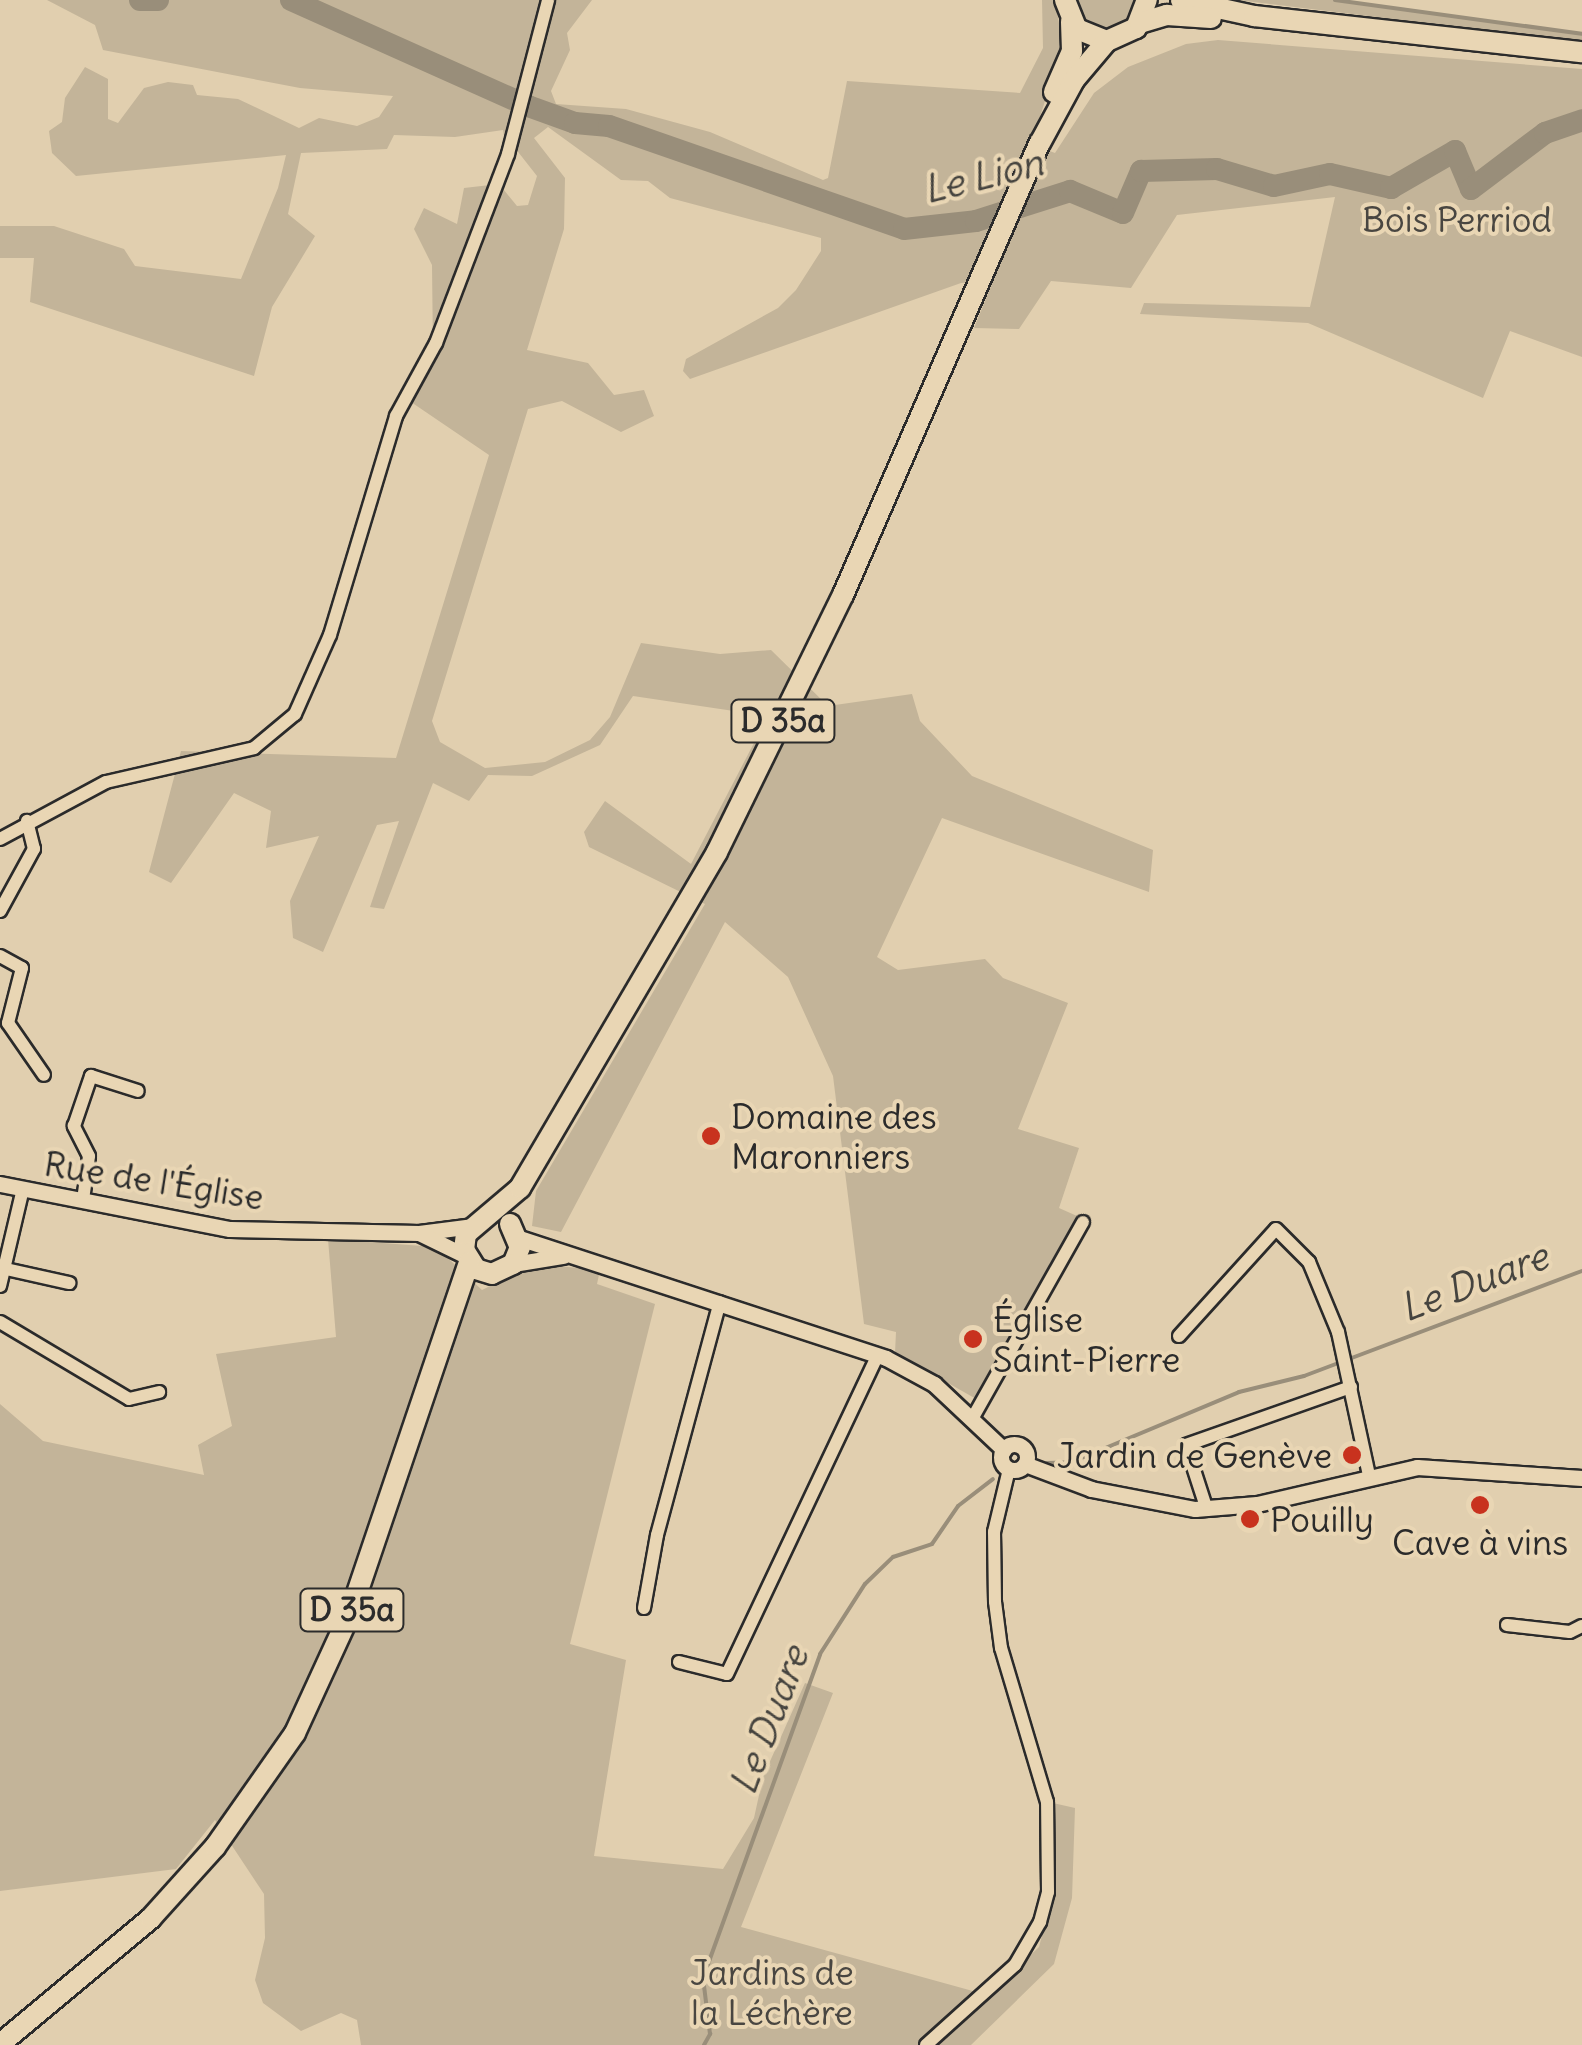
<!DOCTYPE html>
<meta charset="utf-8">
<style>
body{margin:0}
#map{position:relative;width:1582px;height:2045px;overflow:hidden;background:#e1cfaf;font-family:Delius,sans-serif}
div>[style]{position:absolute}
.green>*{inset:0;background:#c3b499}
.stream>*{height:4px;margin:-2px;padding:0 2px;transform-origin:2px;border-radius:2px;background:#998e7a}
.river>*{height:22px;margin:-11px;padding:0 11px;transform-origin:11px;border-radius:11px;background:#998e7a}
.roads{filter:drop-shadow(2px 0 #2b2b2b) drop-shadow(-2px 0 #2b2b2b) drop-shadow(0 2px #2b2b2b) drop-shadow(0 -2px #2b2b2b)}
.minor>*{height:12px;margin:-6px;padding:0 6px;transform-origin:6px;border-radius:6px;background:#e9d6b4}
.tertiary>*{height:15px;margin:-7.5px;padding:0 7.5px;transform-origin:7.5px;border-radius:7.5px;background:#e9d6b4}
.tertiary>.ring{margin:-7.5px;padding:0;box-sizing:content-box;background:none;border:15px solid #e9d6b4;border-radius:50%}
.primary>*{height:20px;margin:-10px;padding:0 10px;transform-origin:10px;border-radius:10px;background:#e9d6b4}
.dots>*{width:28px;height:28px;translate:-50% -50%;box-sizing:border-box;border:5px solid #e9d6b4;border-radius:50%}
span{translate:-50% -50%;white-space:nowrap;text-align:center;line-height:1.15;-webkit-text-stroke:8px #e9d6b4;paint-order:stroke}
.shield-label span{padding:2px 8px;background:#e9d6b4;border:2px solid;border-radius:8px;-webkit-text-stroke-width:0}
.shield-label{font-size:32px;color:#2b2b2b;font-weight:700}
.park-label{font-size:35px;color:#494641}
.poi-label{font-size:35px;color:#2b2b2b}
.left{translate:0 -50%;text-align:left}
.right{translate:-100% -50%;text-align:right}
.street-label{font-size:35px;color:#2b2b2b}
.water-label{font-size:38px;color:#46443f;font-style:italic}
</style>
<div id="map">
<div class="green">
<i style="clip-path:polygon(47px 0,592px 0,567px 33px,570px 50px,551px 91px,556px 104px,626px 109px,710px 132px,823px 180px,828px 178px,847px 81px,1020px 93px,1043px 48px,1042px 0,1055px 0,1063px 46px,1031px 144px,1055px 153px,1094px 93px,1128px 67px,1186px 44px,1218px 40px,1582px 69px,1582px 357px,1510px 331px,1483px 398px,1308px 323px,1140px 314px,1144px 303px,1310px 307px,1335px 197px,1177px 215px,1131px 288px,1051px 281px,1019px 329px,974px 328px,993px 281px,961px 283px,690px 379px,683px 371px,686px 359px,778px 308px,796px 290px,821px 251px,821px 238px,670px 198px,648px 181px,621px 180px,548px 127px,534px 138px,565px 178px,564px 229px,527px 350px,588px 363px,614px 395px,644px 390px,654px 416px,621px 432px,562px 401px,528px 409px,432px 721px,440px 742px,485px 768px,545px 762px,590px 740px,610px 717px,641px 643px,720px 654px,771px 650px,828px 706px,912px 694px,920px 721px,972px 776px,1153px 850px,1149px 892px,942px 818px,877px 957px,898px 970px,985px 959px,1003px 978px,1068px 1003px,1018px 1129px,1079px 1148px,1059px 1208px,1077px 1216px,978px 1400px,895px 1353px,896px 1332px,864px 1324px,833px 1076px,788px 977px,725px 922px,561px 1232px,532px 1226px,536px 1191px,705px 904px,589px 847px,584px 832px,605px 801px,691px 864px,768px 716px,633px 696px,600px 745px,532px 776px,488px 775px,469px 801px,433px 783px,384px 909px,370px 907px,399px 821px,377px 825px,323px 952px,293px 938px,290px 901px,319px 836px,266px 848px,271px 811px,234px 793px,171px 883px,149px 872px,181px 751px,396px 758px,489px 455px,411px 402px,433px 353px,432px 265px,414px 229px,424px 208px,457px 224px,464px 188px,499px 184px,517px 206px,528px 205px,537px 176px,515px 148px,506px 147px,503px 130px,455px 137px,394px 135px,387px 149px,301px 153px,288px 214px,315px 236px,272px 307px,254px 376px,30px 302px,34px 258px,0 258px,0 226px,54px 226px,124px 249px,135px 266px,241px 279px,278px 188px,286px 155px,76px 176px,52px 153px,49px 131px,62px 122px,65px 98px,85px 67px,108px 79px,108px 119px,118px 123px,144px 88px,168px 82px,193px 85px,197px 95px,238px 99px,299px 128px,319px 118px,357px 126px,379px 117px,393px 96px,300px 88px,103px 50px,95px 25px)"></i>
<i style="clip-path:polygon(1076px 0,1136px 0,1126px 22px,1108px 29px,1086px 22px)"></i>
<i style="clip-path:polygon(1238px 0,1335px 0,1582px 34px,1582px 42px)"></i>
<i style="clip-path:polygon(328px 1239px,436px 1247px,482px 1290px,535px 1264px,600px 1270px,597px 1284px,655px 1304px,570px 1644px,626px 1660px,594px 1856px,723px 1869px,754px 1818px,763px 1777px,805px 1683px,833px 1693px,741px 1927px,980px 1993px,918px 2045px,361px 2045px,357px 2020px,341px 2013px,301px 2031px,263px 2003px,255px 1980px,265px 1938px,264px 1894px,215px 1820px,176px 1869px,0 1891px,0 1404px,43px 1441px,204px 1475px,198px 1445px,232px 1426px,216px 1354px,336px 1337px)"></i>
<i style="clip-path:polygon(1053px 1803px,1075px 1808px,1072px 1898px,1054px 1964px,971px 2045px,937px 2045px,1039px 1947px,1053px 1894px)"></i>
</div>
<div class="stream">
<i style="left:1335px;top:0;width:249px;rotate:7.8deg"></i>
<i style="left:1047px;top:1463px;width:25px;rotate:-2deg"></i>
<i style="left:1072px;top:1462px;width:181px;rotate:-22.7deg"></i>
<i style="left:1239px;top:1392px;width:67px;rotate:-13.8deg"></i>
<i style="left:1304px;top:1376px;width:297px;rotate:-20.7deg"></i>
<i style="left:704px;top:2045px;width:13px;rotate:-61deg"></i>
<i style="left:710px;top:2034px;width:56px;rotate:-97.1deg"></i>
<i style="left:703px;top:1978px;width:344px;rotate:-70.1deg"></i>
<i style="left:820px;top:1654px;width:83px;rotate:-57.3deg"></i>
<i style="left:865px;top:1584px;width:39px;rotate:-44deg"></i>
<i style="left:893px;top:1557px;width:41px;rotate:-18.4deg"></i>
<i style="left:932px;top:1544px;width:46px;rotate:-55.6deg"></i>
<i style="left:958px;top:1506px;width:44px;rotate:-37.6deg"></i>
</div>
<div class="river">
<i style="left:140px;top:0;width:18px"></i>
<i style="left:291px;top:0;width:260px;rotate:24.1deg"></i>
<i style="left:528px;top:106px;width:50px;rotate:19.9deg"></i>
<i style="left:575px;top:123px;width:34px;rotate:5deg"></i>
<i style="left:609px;top:126px;width:312px;rotate:19.2deg"></i>
<i style="left:904px;top:229px;width:72px;rotate:-6.3deg"></i>
<i style="left:976px;top:221px;width:99px;rotate:-17.7deg"></i>
<i style="left:1070px;top:191px;width:57px;rotate:22.5deg"></i>
<i style="left:1123px;top:213px;width:46px;rotate:-66.8deg"></i>
<i style="left:1141px;top:171px;width:76px;rotate:-1.5deg"></i>
<i style="left:1217px;top:169px;width:59px;rotate:16.6deg"></i>
<i style="left:1274px;top:186px;width:57px;rotate:-12.1deg"></i>
<i style="left:1330px;top:174px;width:63px;rotate:12.9deg"></i>
<i style="left:1391px;top:188px;width:74px;rotate:-30deg"></i>
<i style="left:1455px;top:151px;width:41px;rotate:67.2deg"></i>
<i style="left:1471px;top:189px;width:93px;rotate:-37.1deg"></i>
<i style="left:1545px;top:133px;width:39px;rotate:-19deg"></i>
</div>
<div class="roads">
<div class="minor">
<i style="left:0;top:839px;width:120px;rotate:-28.3deg"></i>
<i style="left:106px;top:782px;width:152px;rotate:-12.9deg"></i>
<i style="left:254px;top:748px;width:53px;rotate:-39.7deg"></i>
<i style="left:295px;top:714px;width:86px;rotate:-66.1deg"></i>
<i style="left:330px;top:635px;width:229px;rotate:-73.2deg"></i>
<i style="left:396px;top:416px;width:83px;rotate:-61.3deg"></i>
<i style="left:436px;top:343px;width:202px;rotate:-69.1deg"></i>
<i style="left:508px;top:154px;width:159px;rotate:-75.4deg"></i>
<i style="left:0;top:911px;width:71px;rotate:-61.3deg"></i>
<i style="left:34px;top:849px;width:29px;rotate:-104deg"></i>
<i style="left:0;top:956px;width:25px;rotate:29deg"></i>
<i style="left:22px;top:968px;width:57px;rotate:104.3deg"></i>
<i style="left:8px;top:1023px;width:63px;rotate:55.3deg"></i>
<i style="left:83px;top:1200px;width:44px;rotate:-82.2deg"></i>
<i style="left:89px;top:1156px;width:34px;rotate:-117deg"></i>
<i style="left:74px;top:1126px;width:53px;rotate:-71.2deg"></i>
<i style="left:91px;top:1076px;width:49px;rotate:17.7deg"></i>
<i style="left:6px;top:1269px;width:65px;rotate:12.5deg"></i>
<i style="left:0;top:1286px;width:100px;rotate:-76.7deg"></i>
<i style="left:0;top:1322px;width:150px;rotate:30.8deg"></i>
<i style="left:129px;top:1399px;width:31px;rotate:-13deg"></i>
<i style="left:1179px;top:1336px;width:144px;rotate:-47.8deg"></i>
<i style="left:1276px;top:1229px;width:47px;rotate:45deg"></i>
<i style="left:1309px;top:1262px;width:76px;rotate:67.5deg"></i>
<i style="left:1338px;top:1332px;width:146px;rotate:77.8deg"></i>
<i style="left:972px;top:1419px;width:226px;rotate:-60.6deg"></i>
<i style="left:1207px;top:1510px;width:68px;rotate:-107.9deg"></i>
<i style="left:1186px;top:1445px;width:175px;rotate:-19.4deg"></i>
<i style="left:644px;top:1608px;width:74px;rotate:-79.9deg"></i>
<i style="left:657px;top:1535px;width:241px;rotate:-74.9deg"></i>
<i style="left:1507px;top:1625px;width:63px;rotate:6.3deg"></i>
<i style="left:1570px;top:1632px;width:13px;rotate:-27deg"></i>
<i style="left:679px;top:1662px;width:49px;rotate:14deg"></i>
<i style="left:727px;top:1674px;width:353px;rotate:-64.7deg"></i>
<i style="left:926px;top:2045px;width:120px;rotate:-42deg"></i>
<i style="left:1015px;top:1965px;width:50px;rotate:-59.8deg"></i>
<i style="left:1040px;top:1922px;width:31px;rotate:-75deg"></i>
<i style="left:1048px;top:1892px;width:90px;rotate:-90.6deg"></i>
<i style="left:1047px;top:1802px;width:161px;rotate:-106.6deg"></i>
<i style="left:1001px;top:1648px;width:46px;rotate:-97.4deg"></i>
<i style="left:995px;top:1602px;width:70px;rotate:-90.8deg"></i>
<i style="left:994px;top:1532px;width:65px;rotate:-76.6deg"></i>
</div>
<div class="tertiary">
<i style="left:0;top:1184px;width:234px;rotate:11.1deg"></i>
<i style="left:230px;top:1229px;width:189px;rotate:1.2deg"></i>
<i style="left:419px;top:1233px;width:53px;rotate:-7.5deg"></i>
<i style="left:419px;top:1233px;width:52px;rotate:26.1deg"></i>
<i style="left:519px;top:1238px;width:386px;rotate:18.1deg"></i>
<i style="left:886px;top:1358px;width:55px;rotate:28.4deg"></i>
<i style="left:934px;top:1384px;width:96px;rotate:43.3deg"></i>
<i style="left:513px;top:1264px;width:51px;rotate:-9.1deg"></i>
<i class="ring" style="left:1001px;top:1444px;width:11px;height:11px"></i>
<i style="left:1025px;top:1464px;width:71px;rotate:20.7deg"></i>
<i style="left:1091px;top:1489px;width:106px;rotate:10.9deg"></i>
<i style="left:1195px;top:1509px;width:62px;rotate:-4.6deg"></i>
<i style="left:1257px;top:1504px;width:164px;rotate:-13deg"></i>
<i style="left:1417px;top:1467px;width:165px;rotate:3.8deg"></i>
</div>
<div class="primary">
<i style="left:1065px;top:0;width:31px;rotate:68deg"></i>
<i style="left:1077px;top:29px;width:32px;rotate:22deg"></i>
<i style="left:1107px;top:41px;width:32px;rotate:-24deg"></i>
<i style="left:1136px;top:28px;width:30px;rotate:-69deg"></i>
<i style="left:1181px;top:0;width:75px;rotate:12.4deg"></i>
<i style="left:1254px;top:16px;width:330px;rotate:6.3deg"></i>
<i style="left:1140px;top:23px;width:28px;rotate:-17deg"></i>
<i style="left:1167px;top:15px;width:44px;rotate:3.9deg"></i>
<i style="left:1054px;top:92px;width:45px;rotate:-66.3deg"></i>
<i style="left:1072px;top:51px;width:29px;rotate:-92deg"></i>
<i style="left:510px;top:1224px;width:25px;rotate:67deg"></i>
<i style="left:520px;top:1247px;width:18px;rotate:112deg"></i>
<i style="left:513px;top:1264px;width:23px;rotate:155deg"></i>
<i style="left:492px;top:1274px;width:17px;rotate:-163deg"></i>
<i style="left:476px;top:1269px;width:22px;rotate:-122deg"></i>
<i style="left:464px;top:1250px;width:16px;rotate:-83deg"></i>
<i style="left:466px;top:1234px;width:71px;rotate:-40.4deg"></i>
<i style="left:520px;top:1188px;width:389px;rotate:-59.6deg"></i>
<i style="left:717px;top:852px;width:286px;rotate:-63.9deg"></i>
<i style="left:843px;top:595px;width:493px;rotate:-66.5deg"></i>
<i style="left:1040px;top:143px;width:72px;rotate:-61.6deg"></i>
<i style="left:1074px;top:80px;width:51px;rotate:-49.8deg"></i>
<i style="left:0;top:2044px;width:197px;rotate:-39.8deg"></i>
<i style="left:151px;top:1918px;width:96px;rotate:-48deg"></i>
<i style="left:215px;top:1847px;width:139px;rotate:-54.9deg"></i>
<i style="left:295px;top:1733px;width:134px;rotate:-65.3deg"></i>
<i style="left:351px;top:1611px;width:368px;rotate:-71.3deg"></i>
</div>
</div>
<div class="dots">
<i style="left:711px;top:1136px;background:#c8321e"></i>
<i style="left:973px;top:1339px;background:#c8321e"></i>
<i style="left:1352px;top:1455px;background:#c8321e"></i>
<i style="left:1480px;top:1505px;background:#c8321e"></i>
<i style="left:1250px;top:1519px;background:#c8321e"></i>
</div>
<div class="shield-label">
<span style="left:783px;top:721px">D 35a</span>
<span style="left:352px;top:1610px">D 35a</span>
</div>
<div class="park-label">
<span style="left:1457px;top:219px">Bois Perriod</span>
<span style="left:772px;top:1992px">Jardins de<br>la Léchère</span>
</div>
<div class="poi-label">
<span class="left" style="left:731px;top:1136px">Domaine des<br>Maronniers</span>
<span class="left" style="left:993px;top:1339px">Église<br>Saint-Pierre</span>
<span class="right" style="left:1332px;top:1455px">Jardin de Genève</span>
<span class="left" style="left:1270px;top:1519px">Pouilly</span>
<span style="left:1480px;top:1542px">Cave à vins</span>
</div>
<div class="street-label">
<span style="left:154px;top:1180px;rotate:9deg">Rue de l'Église</span>
</div>
<div class="water-label">
<span style="left:983px;top:176px;rotate:-14deg">Le Lion</span>
<span style="left:1474px;top:1282px;rotate:-21deg">Le Duare</span>
<span style="left:769px;top:1720px;rotate:-69deg">Le Duare</span>
</div>
</div>
